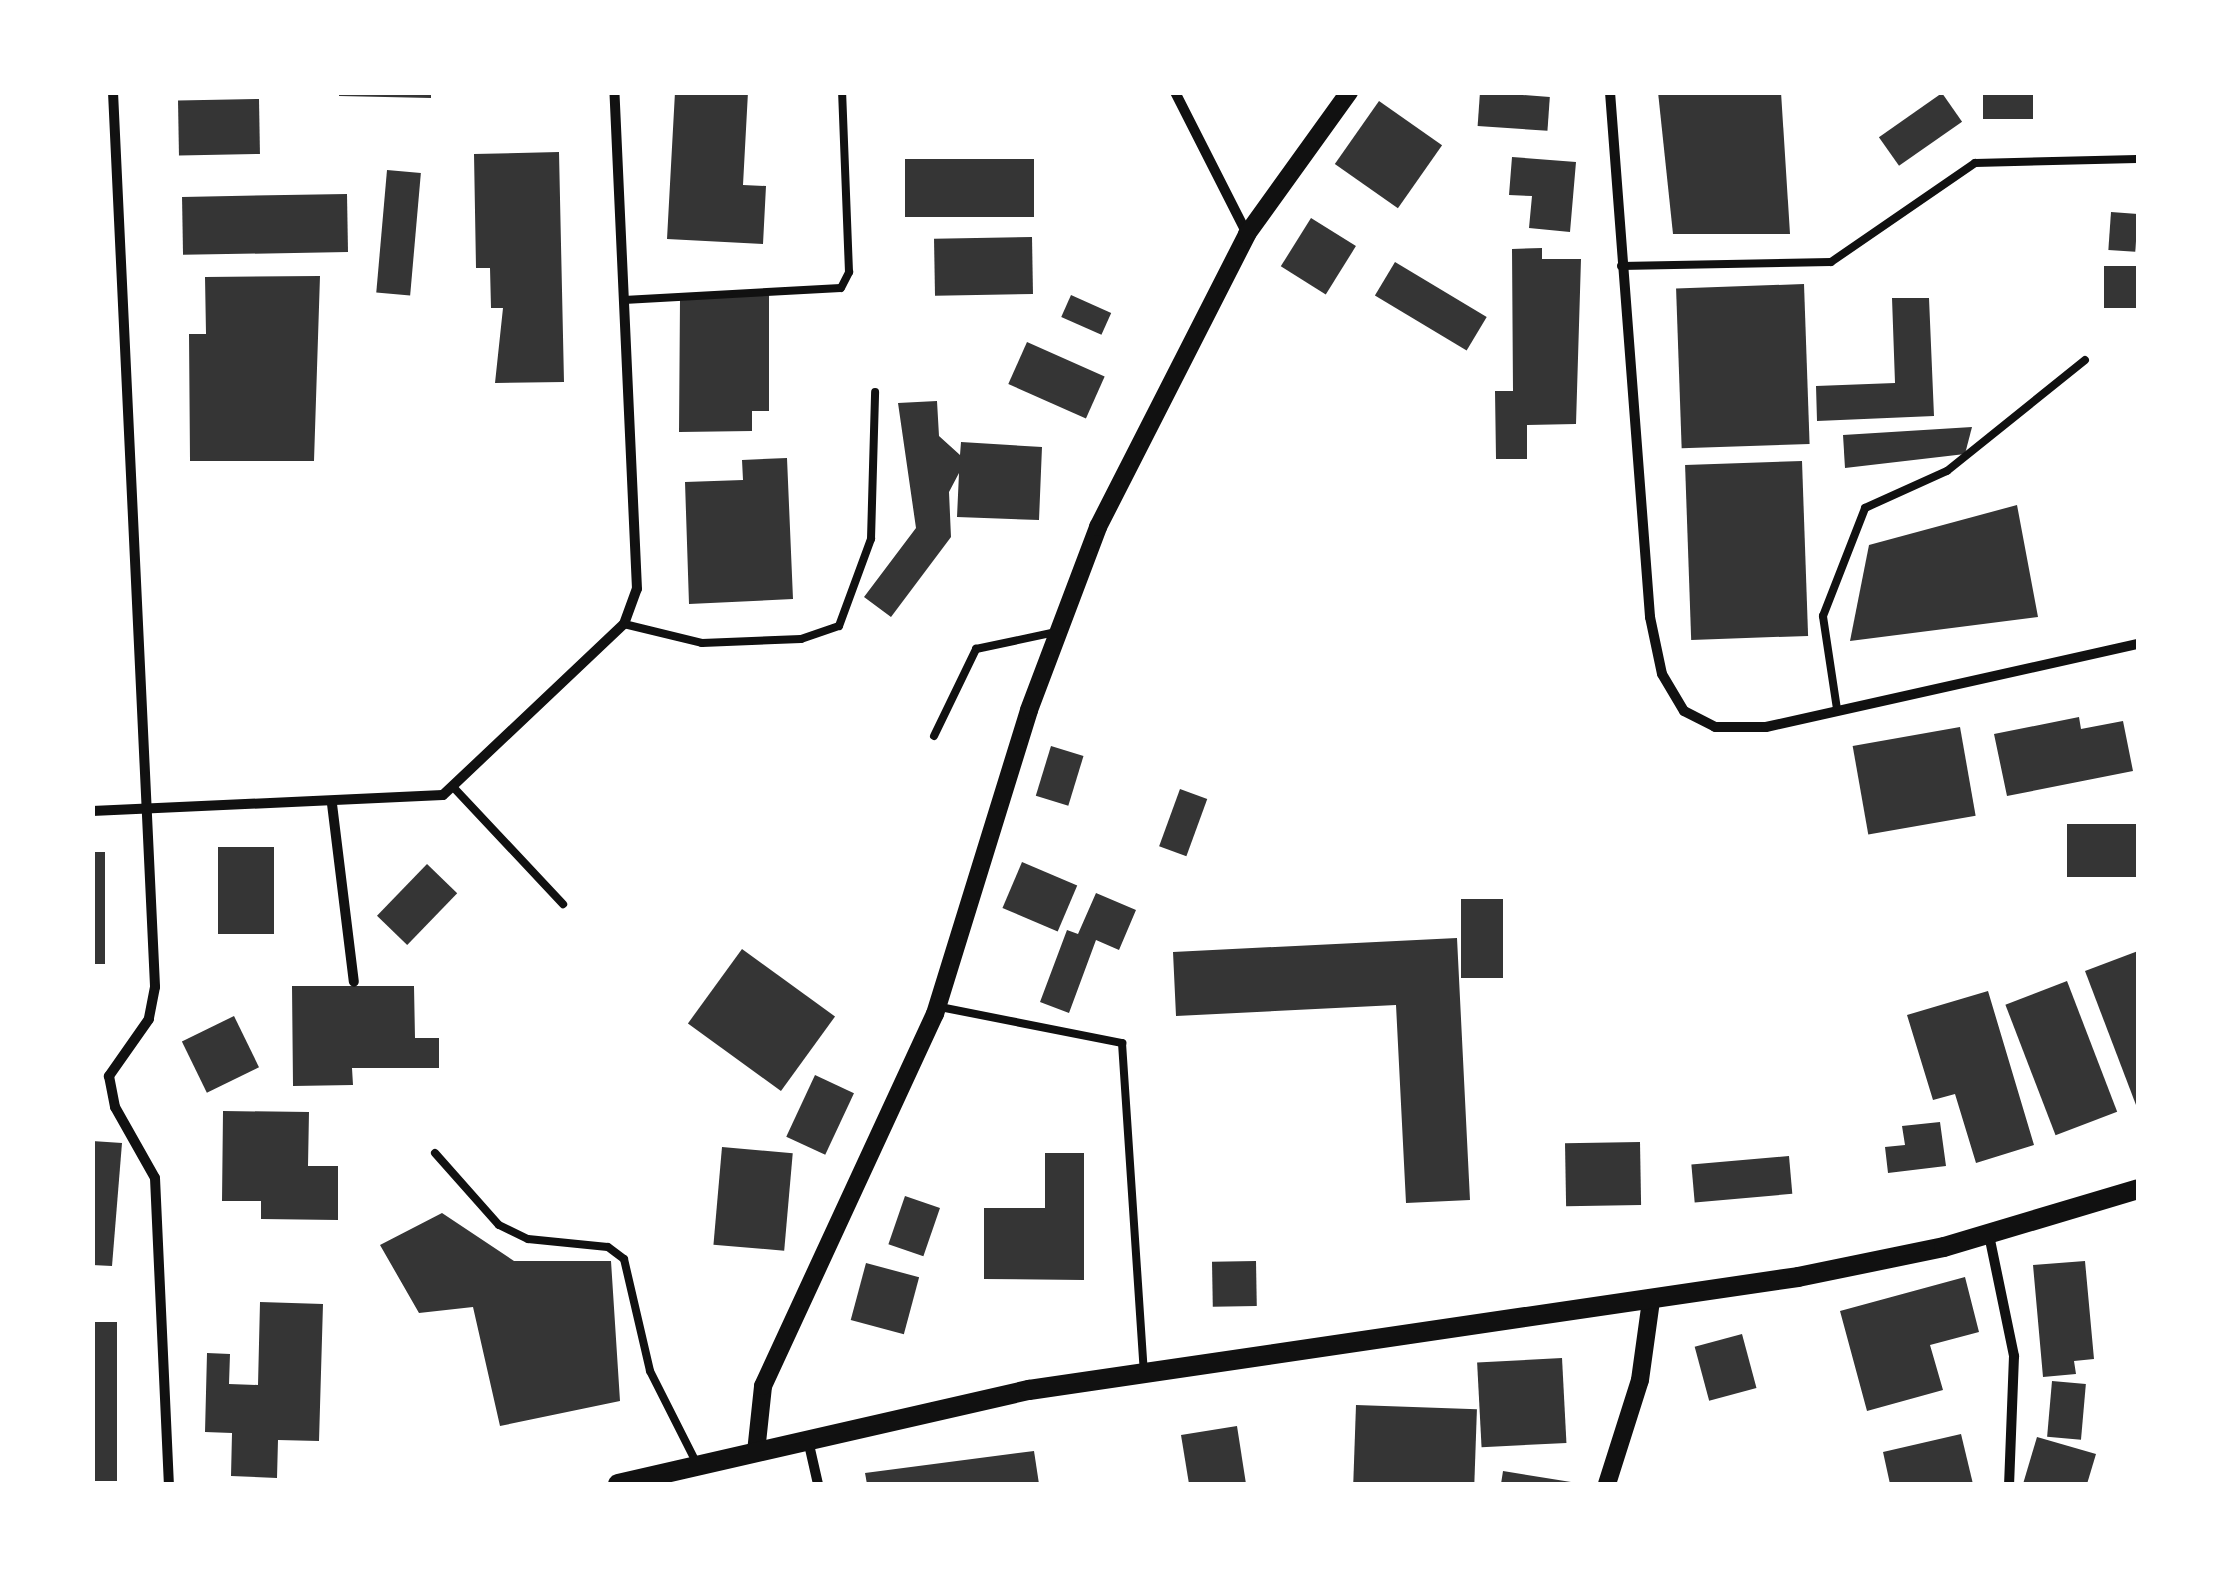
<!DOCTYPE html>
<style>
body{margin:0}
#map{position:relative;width:2231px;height:1577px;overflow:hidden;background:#fff;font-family:Ubuntu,sans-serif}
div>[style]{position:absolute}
.building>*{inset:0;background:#353535;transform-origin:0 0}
.service>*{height:8px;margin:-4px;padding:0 4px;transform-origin:4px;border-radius:4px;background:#111}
.minor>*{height:10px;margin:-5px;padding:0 5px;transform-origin:5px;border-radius:5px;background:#111}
.tertiary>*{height:18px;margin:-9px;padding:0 9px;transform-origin:9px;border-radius:9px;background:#111}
.secondary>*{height:20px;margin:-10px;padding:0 10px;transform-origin:10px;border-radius:10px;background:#111}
span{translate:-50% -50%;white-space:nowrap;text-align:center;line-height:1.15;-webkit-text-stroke:8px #fff;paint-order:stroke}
.frame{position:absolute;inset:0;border:95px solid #fff;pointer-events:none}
</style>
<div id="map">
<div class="building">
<i style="clip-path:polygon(339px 92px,431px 92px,431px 98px,339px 96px)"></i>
<i style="clip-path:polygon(675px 92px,748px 92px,743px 185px,766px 186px,763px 244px,667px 239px)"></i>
<i style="left:1480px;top:92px;width:70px;height:34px;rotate:4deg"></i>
<i style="clip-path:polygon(1658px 92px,1781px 92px,1790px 234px,1673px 234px)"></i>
<i style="left:1983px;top:92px;width:50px;height:27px"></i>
<i style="left:1942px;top:93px;width:35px;height:77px;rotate:55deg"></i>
<i style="left:259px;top:99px;width:55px;height:81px;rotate:89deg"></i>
<i style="left:1379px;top:101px;width:77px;height:77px;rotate:35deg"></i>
<i style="clip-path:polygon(559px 152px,564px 382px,495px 383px,503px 308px,491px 308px,490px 268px,476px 268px,474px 154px)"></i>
<i style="clip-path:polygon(1512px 157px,1576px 162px,1570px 232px,1529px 228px,1532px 196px,1509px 195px)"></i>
<i style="left:1034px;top:159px;width:58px;height:129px;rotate:90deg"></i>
<i style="left:387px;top:170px;width:34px;height:123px;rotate:5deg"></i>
<i style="left:347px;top:194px;width:58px;height:165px;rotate:89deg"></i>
<i style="left:2111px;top:212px;width:27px;height:38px;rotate:4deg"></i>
<i style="left:1311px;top:218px;width:53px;height:57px;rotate:32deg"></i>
<i style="left:1032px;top:237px;width:57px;height:98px;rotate:89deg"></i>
<i style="clip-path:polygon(1542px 248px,1542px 259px,1581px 259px,1576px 424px,1527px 425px,1527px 459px,1496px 459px,1495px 391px,1513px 391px,1512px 249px)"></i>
<i style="left:1395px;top:262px;width:107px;height:39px;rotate:31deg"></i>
<i style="left:2138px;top:266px;width:42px;height:34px;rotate:90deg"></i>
<i style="clip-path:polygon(320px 276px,314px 461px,190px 461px,189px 334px,206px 334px,205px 277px)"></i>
<i style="left:1804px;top:284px;width:160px;height:128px;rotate:88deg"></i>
<i style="clip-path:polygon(769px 293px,769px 411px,752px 411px,752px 431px,679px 432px,680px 298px)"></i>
<i style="left:1071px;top:295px;width:44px;height:24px;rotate:24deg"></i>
<i style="clip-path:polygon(1892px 298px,1929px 298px,1934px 416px,1817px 421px,1816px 386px,1895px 383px)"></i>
<i style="left:1027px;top:342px;width:85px;height:46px;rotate:24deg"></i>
<i style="clip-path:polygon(937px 401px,939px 436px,960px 455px,961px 442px,1042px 447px,1039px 520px,957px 517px,959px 473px,949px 492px,951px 537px,891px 617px,864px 597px,916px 528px,898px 403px)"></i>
<i style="clip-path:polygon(1972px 427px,1965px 454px,1845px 468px,1843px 435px)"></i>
<i style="clip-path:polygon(787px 458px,793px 599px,689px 604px,685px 482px,743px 480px,742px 460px)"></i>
<i style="left:1802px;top:461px;width:175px;height:117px;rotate:88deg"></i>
<i style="clip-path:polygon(2017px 505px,2038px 617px,1850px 641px,1869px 545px)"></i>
<i style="clip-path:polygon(2079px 717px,2081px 729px,2123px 721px,2133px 771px,2007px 796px,1994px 734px)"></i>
<i style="left:1960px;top:727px;width:90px;height:109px;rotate:80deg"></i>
<i style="left:1051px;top:746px;width:34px;height:52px;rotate:17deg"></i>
<i style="left:1180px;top:789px;width:29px;height:61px;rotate:20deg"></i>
<i style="left:2138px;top:824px;width:53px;height:71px;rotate:90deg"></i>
<i style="left:218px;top:847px;width:56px;height:87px"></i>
<i style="left:92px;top:852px;width:13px;height:112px"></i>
<i style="left:1022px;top:862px;width:60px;height:50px;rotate:23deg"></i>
<i style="left:427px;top:864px;width:42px;height:72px;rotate:44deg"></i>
<i style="clip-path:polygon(1096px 893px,1136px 910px,1119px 950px,1096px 940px,1069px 1013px,1040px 1002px,1067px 930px,1078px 934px)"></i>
<i style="left:1461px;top:899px;width:42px;height:79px"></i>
<i style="clip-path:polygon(1457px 938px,1470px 1200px,1406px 1203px,1396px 1005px,1176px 1016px,1173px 952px)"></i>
<i style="left:742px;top:949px;width:115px;height:92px;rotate:36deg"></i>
<i style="clip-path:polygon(2138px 951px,2138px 1104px,2136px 1105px,2085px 971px)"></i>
<i style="left:2067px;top:981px;width:140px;height:66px;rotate:69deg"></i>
<i style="clip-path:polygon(292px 986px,414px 986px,415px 1038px,439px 1038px,439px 1068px,352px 1068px,353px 1085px,293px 1086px)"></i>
<i style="clip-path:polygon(1988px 991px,2034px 1145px,1976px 1163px,1955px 1094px,1933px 1100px,1907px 1015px)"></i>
<i style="left:234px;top:1016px;width:57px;height:58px;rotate:64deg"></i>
<i style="left:815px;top:1075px;width:43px;height:68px;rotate:25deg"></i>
<i style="clip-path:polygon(223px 1111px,309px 1112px,308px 1166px,338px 1166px,338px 1220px,261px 1219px,261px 1201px,222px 1201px)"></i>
<i style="clip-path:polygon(1940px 1122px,1946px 1166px,1888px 1173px,1885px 1147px,1905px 1145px,1902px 1126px)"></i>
<i style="clip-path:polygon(92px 1141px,122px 1143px,112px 1266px,92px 1265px)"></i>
<i style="left:1640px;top:1142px;width:63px;height:75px;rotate:89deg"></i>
<i style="left:722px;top:1147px;width:71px;height:98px;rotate:5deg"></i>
<i style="clip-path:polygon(1045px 1153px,1084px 1153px,1084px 1280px,984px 1279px,984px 1208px,1045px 1208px)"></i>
<i style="left:1789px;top:1156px;width:38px;height:98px;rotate:85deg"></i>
<i style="left:905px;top:1196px;width:37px;height:51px;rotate:19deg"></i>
<i style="clip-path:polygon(442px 1213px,514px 1261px,611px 1261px,620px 1401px,500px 1426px,473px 1307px,419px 1313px,380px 1245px)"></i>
<i style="left:1256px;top:1261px;width:45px;height:44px;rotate:89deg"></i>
<i style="clip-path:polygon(2085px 1261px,2094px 1359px,2074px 1361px,2076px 1374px,2043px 1377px,2033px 1265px)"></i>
<i style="left:866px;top:1263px;width:55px;height:59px;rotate:15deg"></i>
<i style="clip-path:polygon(1965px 1277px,1979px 1332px,1930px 1345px,1943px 1390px,1867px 1411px,1840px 1311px)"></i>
<i style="clip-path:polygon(260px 1302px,323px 1304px,319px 1441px,278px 1440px,277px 1478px,231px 1476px,232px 1433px,205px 1432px,207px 1353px,230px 1354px,229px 1384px,258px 1385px)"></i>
<i style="left:92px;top:1322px;width:25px;height:159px"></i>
<i style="left:1742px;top:1334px;width:56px;height:49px;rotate:75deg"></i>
<i style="left:1562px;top:1358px;width:85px;height:85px;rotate:87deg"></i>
<i style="left:2052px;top:1381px;width:34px;height:56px;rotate:5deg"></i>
<i style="left:1356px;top:1405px;width:121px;height:79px;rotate:2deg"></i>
<i style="clip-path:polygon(1237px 1426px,1246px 1484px,1189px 1484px,1181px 1435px)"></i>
<i style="clip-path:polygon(1961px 1434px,1973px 1484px,1890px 1484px,1883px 1452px)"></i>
<i style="clip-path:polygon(2037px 1437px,2096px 1454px,2087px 1484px,2023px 1484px)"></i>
<i style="clip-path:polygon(1034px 1451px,1039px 1484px,867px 1484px,865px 1473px)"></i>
<i style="clip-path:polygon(1503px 1471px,1571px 1482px,1571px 1484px,1501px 1484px)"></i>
</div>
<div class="service">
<i style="left:1621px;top:266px;width:210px;rotate:-1.1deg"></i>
<i style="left:1831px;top:262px;width:175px;rotate:-34.5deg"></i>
<i style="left:1975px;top:163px;width:162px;rotate:-1.4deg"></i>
<i style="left:624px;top:300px;width:217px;rotate:-3.2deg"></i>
<i style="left:841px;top:288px;width:18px;rotate:-63deg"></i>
<i style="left:849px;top:272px;width:180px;rotate:-92.2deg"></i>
<i style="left:624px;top:624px;width:80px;rotate:13.7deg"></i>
<i style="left:702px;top:643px;width:99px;rotate:-2.3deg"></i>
<i style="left:801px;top:639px;width:40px;rotate:-18.9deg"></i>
<i style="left:839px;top:626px;width:93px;rotate:-69.8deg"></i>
<i style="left:871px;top:539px;width:147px;rotate:-88.4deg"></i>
<i style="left:1837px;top:709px;width:94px;rotate:-98.6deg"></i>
<i style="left:1823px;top:616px;width:116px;rotate:-68.7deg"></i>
<i style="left:1865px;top:508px;width:90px;rotate:-24.3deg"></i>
<i style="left:1947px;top:471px;width:177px;rotate:-38.8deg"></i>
<i style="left:934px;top:736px;width:97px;rotate:-64.2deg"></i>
<i style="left:976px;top:649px;width:82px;rotate:-12deg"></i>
<i style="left:455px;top:789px;width:158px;rotate:46.8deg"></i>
<i style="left:940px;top:1007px;width:186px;rotate:11.2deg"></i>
<i style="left:1122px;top:1043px;width:330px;rotate:86.2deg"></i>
<i style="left:435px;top:1153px;width:96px;rotate:48.4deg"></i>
<i style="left:499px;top:1225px;width:32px;rotate:26deg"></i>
<i style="left:528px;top:1239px;width:80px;rotate:5.7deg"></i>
<i style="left:608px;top:1247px;width:20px;rotate:37deg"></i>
<i style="left:624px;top:1259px;width:115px;rotate:76.9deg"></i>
<i style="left:650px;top:1371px;width:102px;rotate:63.2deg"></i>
</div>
<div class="minor">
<i style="left:113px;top:92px;width:896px;rotate:87.31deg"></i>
<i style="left:155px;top:987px;width:33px;rotate:101deg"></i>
<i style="left:149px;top:1019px;width:70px;rotate:125.1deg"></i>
<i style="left:109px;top:1076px;width:32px;rotate:79deg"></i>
<i style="left:115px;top:1107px;width:81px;rotate:60.6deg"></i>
<i style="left:155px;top:1178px;width:306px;rotate:87.4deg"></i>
<i style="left:1175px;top:92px;width:159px;rotate:63.1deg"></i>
<i style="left:1610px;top:92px;width:527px;rotate:85.64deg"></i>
<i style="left:1650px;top:617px;width:58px;rotate:78.1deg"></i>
<i style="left:1662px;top:674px;width:43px;rotate:59.3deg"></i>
<i style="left:1684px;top:711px;width:35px;rotate:27deg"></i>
<i style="left:1715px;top:727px;width:51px"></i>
<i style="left:1766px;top:727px;width:381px;rotate:-12.6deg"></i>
<i style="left:332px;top:804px;width:179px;rotate:83deg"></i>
<i style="left:92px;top:811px;width:351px;rotate:-2.6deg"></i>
<i style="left:443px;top:795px;width:249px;rotate:-43.4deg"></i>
<i style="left:624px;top:624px;width:37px;rotate:-70deg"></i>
<i style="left:637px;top:589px;width:498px;rotate:-92.6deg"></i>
<i style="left:1989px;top:1235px;width:124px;rotate:78.3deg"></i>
<i style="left:2014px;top:1356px;width:128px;rotate:92.2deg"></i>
<i style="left:808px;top:1440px;width:45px;rotate:77.2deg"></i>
</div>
<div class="tertiary">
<i style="left:756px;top:1452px;width:66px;rotate:-83.9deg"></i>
<i style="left:763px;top:1386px;width:410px;rotate:-65.2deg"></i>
<i style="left:935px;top:1014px;width:318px;rotate:-72.8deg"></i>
<i style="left:1029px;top:710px;width:196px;rotate:-69.3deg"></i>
<i style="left:1098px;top:527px;width:329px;rotate:-63deg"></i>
<i style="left:1247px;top:234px;width:175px;rotate:-54.3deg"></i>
<i style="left:1607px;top:1484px;width:109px;rotate:-72.4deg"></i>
<i style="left:1640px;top:1380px;width:80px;rotate:-82.1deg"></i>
</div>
<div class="secondary">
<i style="left:618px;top:1484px;width:422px;rotate:-12.9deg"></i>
<i style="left:1029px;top:1390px;width:777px;rotate:-8.36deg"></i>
<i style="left:1798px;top:1277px;width:149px;rotate:-11.6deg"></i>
<i style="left:1944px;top:1247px;width:202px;rotate:-16.6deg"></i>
</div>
<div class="frame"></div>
</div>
